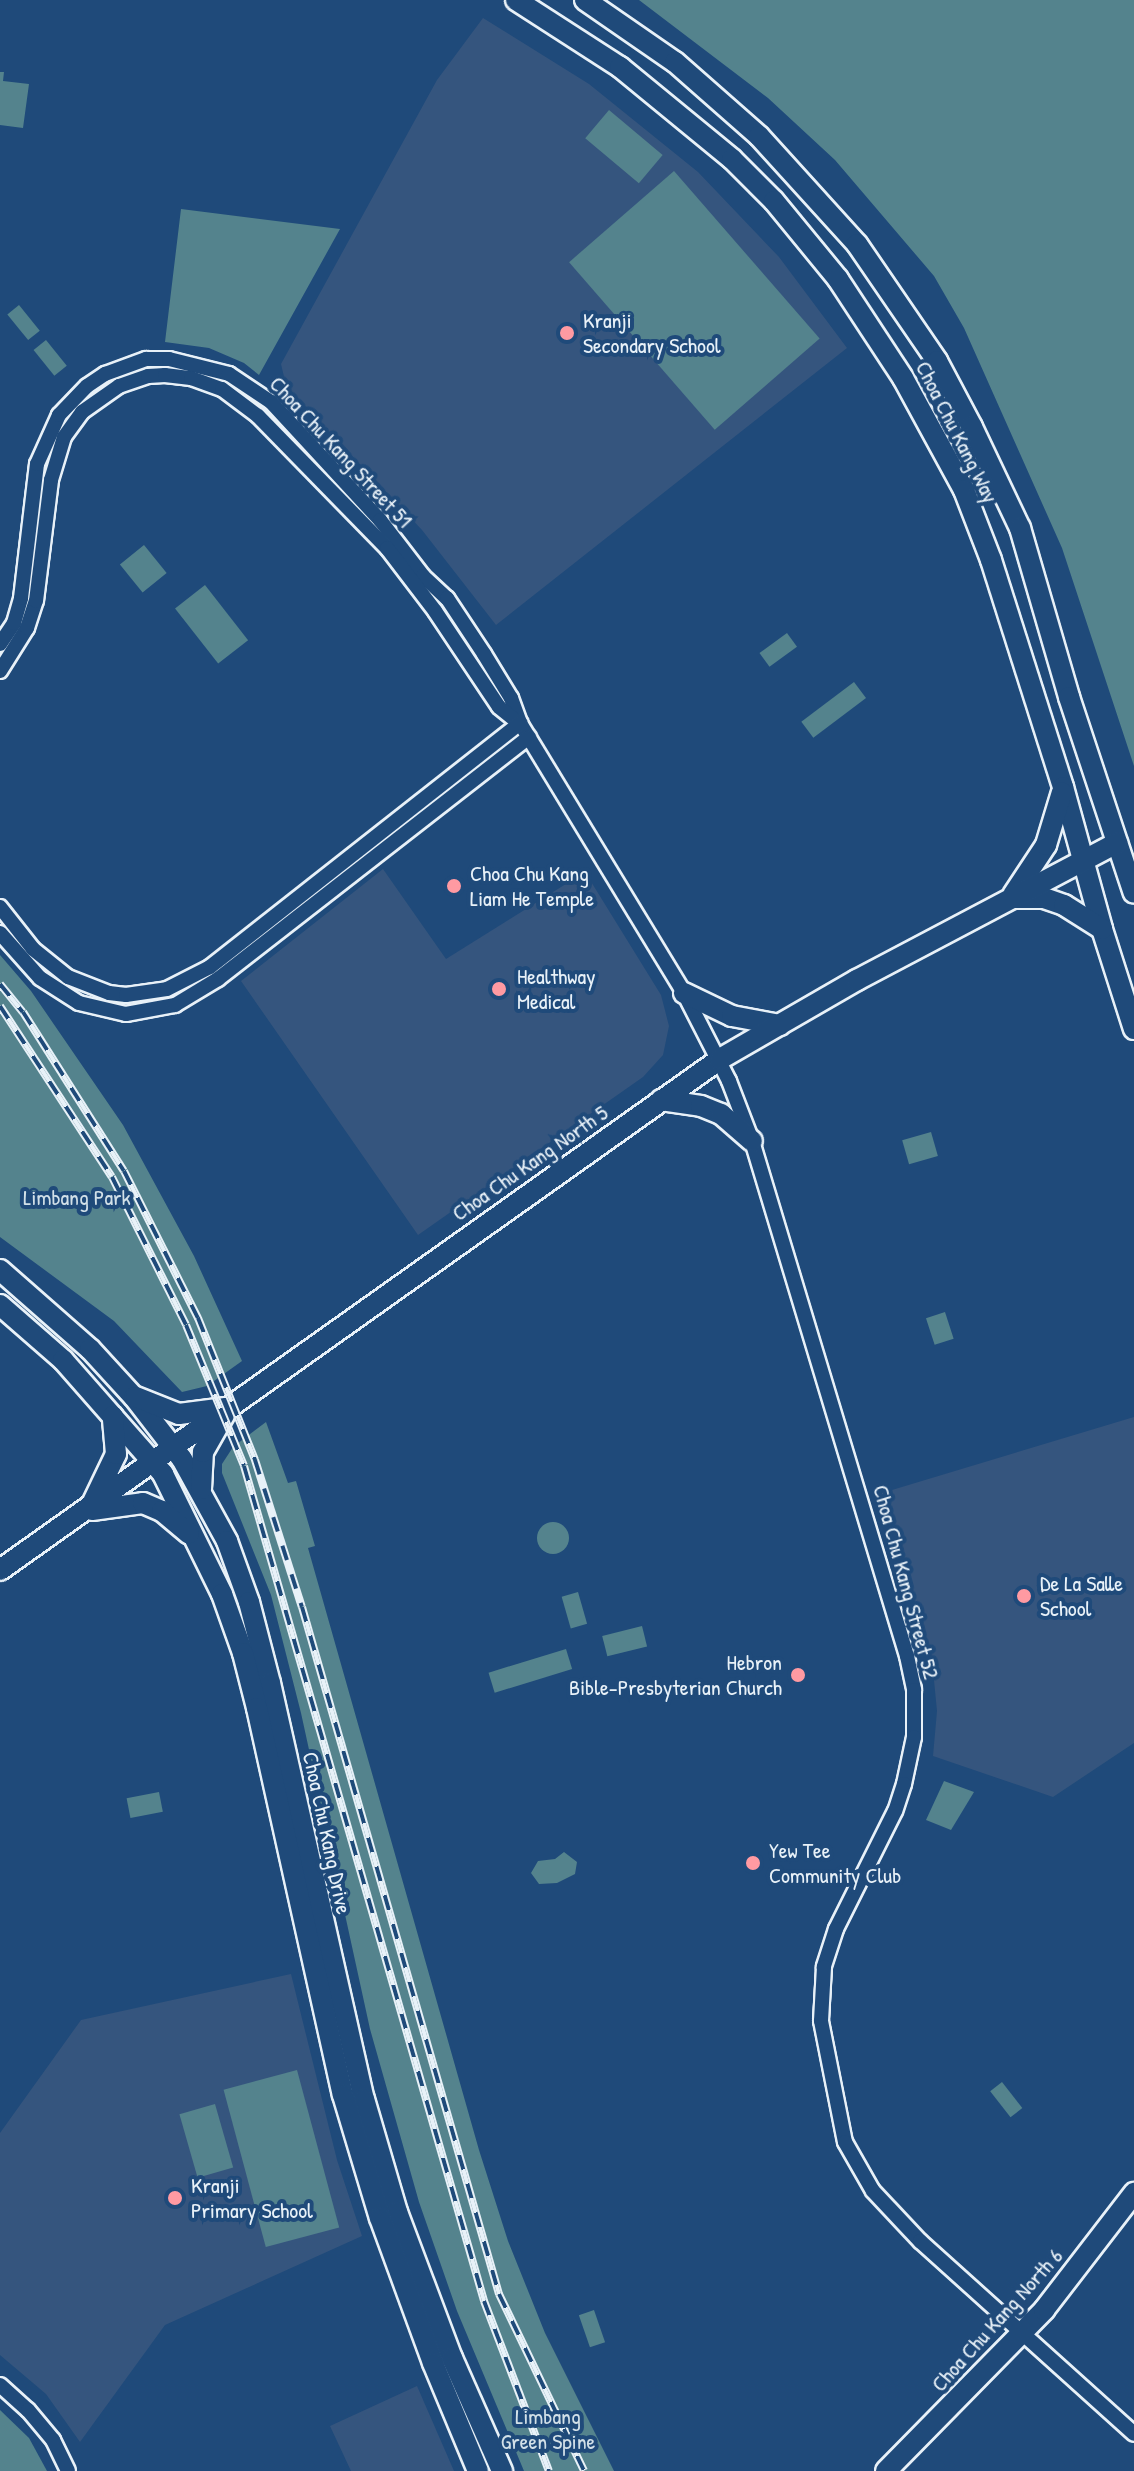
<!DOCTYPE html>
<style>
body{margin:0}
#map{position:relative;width:1134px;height:2471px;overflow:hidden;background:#1f4a7a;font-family:"Patrick Hand",sans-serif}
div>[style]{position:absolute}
.built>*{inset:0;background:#35557e}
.green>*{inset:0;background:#54838d;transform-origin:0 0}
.round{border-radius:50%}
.roads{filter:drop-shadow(2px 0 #e8f1f8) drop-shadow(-2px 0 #e8f1f8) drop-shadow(0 2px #e8f1f8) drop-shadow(0 -2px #e8f1f8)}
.street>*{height:14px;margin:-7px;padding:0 7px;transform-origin:7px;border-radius:7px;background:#1f4a7a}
.secondary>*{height:20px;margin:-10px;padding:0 10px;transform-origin:10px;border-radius:10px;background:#1f4a7a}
.rail>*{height:8px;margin-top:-4px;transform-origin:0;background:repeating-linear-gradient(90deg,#1f4a7a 0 15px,#e8f1f8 0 30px);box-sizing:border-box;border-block:2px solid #e8f1f8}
.dots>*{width:22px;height:22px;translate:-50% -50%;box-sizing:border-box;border:4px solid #1f4a7a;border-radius:50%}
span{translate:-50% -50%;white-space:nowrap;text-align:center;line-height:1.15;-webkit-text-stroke:8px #1f4a7a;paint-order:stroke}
.poi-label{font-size:22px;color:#e8f1f8}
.left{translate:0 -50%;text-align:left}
.right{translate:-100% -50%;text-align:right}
.street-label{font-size:22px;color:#e8f1f8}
.park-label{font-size:22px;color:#d2e0e8}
</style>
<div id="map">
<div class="built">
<i style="clip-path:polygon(483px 18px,589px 84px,698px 172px,779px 257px,847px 348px,496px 625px,422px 530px,291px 391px,285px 381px,281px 364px,437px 80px)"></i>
<i style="clip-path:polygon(383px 869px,446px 959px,585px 872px,661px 995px,669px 1026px,663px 1055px,643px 1077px,418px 1235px,241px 981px)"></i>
<i style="clip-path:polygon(1134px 1417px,1134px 1743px,1053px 1797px,933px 1756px,937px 1711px,932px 1660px,882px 1493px)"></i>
<i style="clip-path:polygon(291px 1974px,337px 2160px,362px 2236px,165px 2325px,80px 2442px,46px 2394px,0 2355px,0 2133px,81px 2020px)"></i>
<i style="clip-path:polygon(417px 2386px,454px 2471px,351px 2471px,330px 2426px)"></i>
</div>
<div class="green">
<i style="clip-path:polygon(639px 0,1134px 0,1134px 766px,1062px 548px,964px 328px,934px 276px,835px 160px,768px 98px)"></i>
<i style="clip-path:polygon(0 72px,4px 72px,3px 81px,29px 84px,23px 128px,0 125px)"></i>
<i style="left:609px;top:110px;width:70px;height:37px;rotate:40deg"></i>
<i style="left:674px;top:171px;width:222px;height:139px;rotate:49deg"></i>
<i style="clip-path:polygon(181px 209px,340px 229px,259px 375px,244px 363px,209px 348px,165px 342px)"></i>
<i style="left:19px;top:305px;width:33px;height:15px;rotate:51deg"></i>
<i style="left:46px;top:340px;width:33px;height:16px;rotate:51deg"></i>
<i style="left:144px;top:545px;width:36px;height:31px;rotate:51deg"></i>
<i style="left:205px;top:585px;width:70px;height:38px;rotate:52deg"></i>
<i style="left:787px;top:633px;width:17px;height:34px;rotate:54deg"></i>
<i style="left:854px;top:682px;width:20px;height:66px;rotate:53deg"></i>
<i style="clip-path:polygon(0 955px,31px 991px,123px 1125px,194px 1256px,242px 1361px,207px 1386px,182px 1392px,114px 1321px,0 1237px)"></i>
<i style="left:931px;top:1132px;width:25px;height:30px;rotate:74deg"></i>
<i style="left:945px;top:1312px;width:28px;height:20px;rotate:72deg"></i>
<i style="clip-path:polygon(266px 1422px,288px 1483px,296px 1481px,315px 1546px,308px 1548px,479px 2150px,508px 2241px,545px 2333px,614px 2471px,524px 2471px,457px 2311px,419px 2202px,370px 2029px,301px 1713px,271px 1595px,222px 1473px,222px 1464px,233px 1447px)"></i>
<i class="round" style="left:537px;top:1522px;width:32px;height:32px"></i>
<i style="left:578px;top:1592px;width:33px;height:17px;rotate:74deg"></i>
<i style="left:642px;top:1626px;width:21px;height:41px;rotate:76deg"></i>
<i style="left:566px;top:1649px;width:21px;height:81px;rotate:73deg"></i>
<i style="clip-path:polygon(944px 1781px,974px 1792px,951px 1830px,926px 1820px)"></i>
<i style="left:159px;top:1792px;width:20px;height:33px;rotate:79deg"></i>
<i style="clip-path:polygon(564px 1852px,577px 1862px,575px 1874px,557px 1883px,539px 1884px,531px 1873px,538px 1861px,555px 1859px)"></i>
<i style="left:297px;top:2070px;width:163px;height:76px;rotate:75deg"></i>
<i style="left:1002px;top:2082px;width:33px;height:15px;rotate:52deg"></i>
<i style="left:215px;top:2104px;width:66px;height:37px;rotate:74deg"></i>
<i style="left:594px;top:2310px;width:34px;height:16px;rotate:71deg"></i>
<i style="clip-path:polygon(0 2410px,29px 2438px,47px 2471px,0 2471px)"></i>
</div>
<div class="roads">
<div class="street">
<i style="left:0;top:644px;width:25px;rotate:-56deg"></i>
<i style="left:14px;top:623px;width:26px;rotate:-74deg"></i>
<i style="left:21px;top:598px;width:135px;rotate:-83.2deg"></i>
<i style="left:37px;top:464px;width:54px;rotate:-65.8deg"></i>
<i style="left:59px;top:415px;width:40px;rotate:-46deg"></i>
<i style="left:87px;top:386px;width:22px;rotate:-34deg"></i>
<i style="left:105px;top:374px;width:44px;rotate:-20.1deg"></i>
<i style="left:146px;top:359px;width:23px"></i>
<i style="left:169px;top:359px;width:62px;rotate:14deg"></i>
<i style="left:229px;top:374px;width:50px;rotate:33.7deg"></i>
<i style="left:271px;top:402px;width:161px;rotate:47.3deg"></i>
<i style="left:380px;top:520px;width:71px;rotate:52.5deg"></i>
<i style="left:423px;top:576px;width:33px;rotate:43deg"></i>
<i style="left:447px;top:598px;width:67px;rotate:56.5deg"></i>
<i style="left:484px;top:654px;width:52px;rotate:58.5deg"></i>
<i style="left:511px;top:698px;width:27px;rotate:70deg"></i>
<i style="left:520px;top:723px;width:316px;rotate:58.7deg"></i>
<i style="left:684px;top:993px;width:99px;rotate:62.9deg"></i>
<i style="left:729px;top:1081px;width:64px;rotate:69deg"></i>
<i style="left:752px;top:1141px;width:538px;rotate:73.25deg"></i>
<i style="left:907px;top:1656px;width:35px;rotate:78deg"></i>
<i style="left:914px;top:1690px;width:47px;rotate:90deg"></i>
<i style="left:914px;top:1737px;width:48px;rotate:102deg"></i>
<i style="left:904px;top:1784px;width:28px;rotate:108deg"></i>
<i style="left:895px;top:1811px;width:132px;rotate:116.6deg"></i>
<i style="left:836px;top:1929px;width:40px;rotate:108deg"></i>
<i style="left:824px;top:1967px;width:54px;rotate:93.2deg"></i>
<i style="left:821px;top:2021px;width:123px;rotate:78.8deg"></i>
<i style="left:845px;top:2142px;width:56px;rotate:60.3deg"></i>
<i style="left:873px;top:2191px;width:69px;rotate:46.8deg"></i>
<i style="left:920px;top:2241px;width:288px;rotate:42deg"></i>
<i style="left:0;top:671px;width:51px;rotate:-57.9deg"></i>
<i style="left:27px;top:628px;width:28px;rotate:-72deg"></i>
<i style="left:36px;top:601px;width:122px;rotate:-82.9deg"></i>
<i style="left:51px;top:480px;width:45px;rotate:-73.2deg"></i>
<i style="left:64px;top:437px;width:31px;rotate:-54deg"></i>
<i style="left:82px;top:412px;width:45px;rotate:-35.1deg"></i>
<i style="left:119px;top:386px;width:31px;rotate:-19deg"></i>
<i style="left:148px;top:376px;width:17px;rotate:-3deg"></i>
<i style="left:165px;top:375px;width:26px;rotate:7deg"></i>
<i style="left:191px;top:378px;width:33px;rotate:20deg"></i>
<i style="left:222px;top:389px;width:45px;rotate:36.9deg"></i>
<i style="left:258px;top:416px;width:185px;rotate:45.7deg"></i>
<i style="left:387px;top:548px;width:79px;rotate:52.7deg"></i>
<i style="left:435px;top:611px;width:115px;rotate:56.3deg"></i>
<i style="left:499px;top:707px;width:26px;rotate:39deg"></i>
<i style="left:0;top:907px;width:53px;rotate:51.8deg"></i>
<i style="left:33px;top:949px;width:45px;rotate:38.7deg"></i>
<i style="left:68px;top:977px;width:44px;rotate:21.3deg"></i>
<i style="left:109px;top:993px;width:17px;rotate:7deg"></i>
<i style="left:126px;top:995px;width:41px;rotate:-8.3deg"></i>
<i style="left:167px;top:989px;width:48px;rotate:-27.1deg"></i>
<i style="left:210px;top:967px;width:395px;rotate:-38.2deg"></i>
<i style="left:0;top:933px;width:60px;rotate:48.4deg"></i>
<i style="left:40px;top:978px;width:46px;rotate:32.7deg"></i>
<i style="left:79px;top:1003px;width:48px;rotate:13.2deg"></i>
<i style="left:126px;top:1014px;width:50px;rotate:-10.4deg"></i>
<i style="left:175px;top:1005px;width:50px;rotate:-31.2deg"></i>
<i style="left:218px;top:979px;width:394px;rotate:-37.9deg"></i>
<i style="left:0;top:2385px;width:38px;rotate:42deg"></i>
<i style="left:28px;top:2410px;width:39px;rotate:50deg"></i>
<i style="left:53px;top:2440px;width:34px;rotate:64deg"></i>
</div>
<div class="secondary">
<i style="left:516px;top:0;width:124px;rotate:32.8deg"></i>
<i style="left:620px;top:67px;width:145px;rotate:39.4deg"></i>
<i style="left:732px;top:159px;width:59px;rotate:45deg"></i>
<i style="left:774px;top:201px;width:101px;rotate:50.6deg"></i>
<i style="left:838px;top:279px;width:118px;rotate:56.7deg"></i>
<i style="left:903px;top:378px;width:128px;rotate:61.4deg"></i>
<i style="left:964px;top:490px;width:75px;rotate:68.9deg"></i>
<i style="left:991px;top:560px;width:238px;rotate:72.4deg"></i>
<i style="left:1063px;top:787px;width:147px;rotate:74.6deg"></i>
<i style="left:1102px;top:929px;width:105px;rotate:72.3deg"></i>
<i style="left:585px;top:0;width:109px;rotate:34.6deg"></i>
<i style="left:675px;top:62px;width:112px;rotate:41.4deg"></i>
<i style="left:759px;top:136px;width:146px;rotate:47.8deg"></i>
<i style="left:857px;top:244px;width:142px;rotate:55.6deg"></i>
<i style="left:937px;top:361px;width:75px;rotate:62.1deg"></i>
<i style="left:972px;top:427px;width:112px;rotate:64.6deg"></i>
<i style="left:1020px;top:528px;width:176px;rotate:73.8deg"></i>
<i style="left:1069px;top:697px;width:206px;rotate:71.7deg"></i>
<i style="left:1013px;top:895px;width:60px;rotate:-56.6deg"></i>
<i style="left:1046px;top:845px;width:55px;rotate:-73.2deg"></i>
<i style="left:1015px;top:898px;width:29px"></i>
<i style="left:1044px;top:898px;width:21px;rotate:19deg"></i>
<i style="left:1064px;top:905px;width:45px;rotate:32.3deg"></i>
<i style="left:684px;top:993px;width:53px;rotate:25.6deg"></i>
<i style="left:732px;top:1016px;width:49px;rotate:10.6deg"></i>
<i style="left:661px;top:1100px;width:40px;rotate:8.5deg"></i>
<i style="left:701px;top:1106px;width:22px;rotate:22deg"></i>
<i style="left:721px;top:1114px;width:41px;rotate:41.1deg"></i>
<i style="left:0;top:1270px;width:120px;rotate:41.3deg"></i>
<i style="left:90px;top:1349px;width:65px;rotate:47.5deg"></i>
<i style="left:134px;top:1397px;width:78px;rotate:52.3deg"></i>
<i style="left:182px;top:1459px;width:94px;rotate:61.2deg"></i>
<i style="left:227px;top:1541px;width:65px;rotate:70.2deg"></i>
<i style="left:249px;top:1602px;width:84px;rotate:75.5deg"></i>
<i style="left:270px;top:1683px;width:426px;rotate:77.3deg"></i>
<i style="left:364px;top:2099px;width:118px;rotate:73.7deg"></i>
<i style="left:397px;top:2212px;width:156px;rotate:69.4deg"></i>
<i style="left:452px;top:2358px;width:124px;rotate:66.1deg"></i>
<i style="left:0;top:1305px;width:84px;rotate:41.1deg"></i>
<i style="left:63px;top:1360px;width:152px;rotate:48.7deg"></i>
<i style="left:163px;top:1474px;width:134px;rotate:63.8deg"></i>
<i style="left:222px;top:1594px;width:63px;rotate:70.4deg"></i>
<i style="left:243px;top:1653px;width:57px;rotate:75.7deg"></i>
<i style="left:257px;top:1708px;width:396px;rotate:77.5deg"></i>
<i style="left:343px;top:2095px;width:128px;rotate:73.3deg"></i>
<i style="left:380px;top:2218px;width:154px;rotate:69.9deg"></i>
<i style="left:433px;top:2363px;width:117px;rotate:67.4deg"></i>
<i style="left:136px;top:1397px;width:46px;rotate:21.6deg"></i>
<i style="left:179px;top:1414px;width:45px;rotate:-7.6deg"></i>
<i style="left:201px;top:1489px;width:37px;rotate:-87deg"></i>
<i style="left:203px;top:1452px;width:43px;rotate:-60.4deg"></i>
<i style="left:93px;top:1502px;width:53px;rotate:-64.4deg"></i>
<i style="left:116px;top:1454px;width:38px;rotate:-95deg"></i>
<i style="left:92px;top:1510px;width:51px;rotate:-7.8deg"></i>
<i style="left:143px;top:1503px;width:21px;rotate:23deg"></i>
<i style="left:162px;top:1511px;width:35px;rotate:40deg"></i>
<i style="left:0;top:1570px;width:883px;rotate:-35.36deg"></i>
<i style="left:720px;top:1059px;width:158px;rotate:-30deg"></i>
<i style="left:857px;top:980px;width:294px;rotate:-27.8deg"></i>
<i style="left:886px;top:2471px;width:226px;rotate:-45.5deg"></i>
<i style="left:1044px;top:2310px;width:148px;rotate:-52.4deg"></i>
</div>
</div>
<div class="rail">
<i style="left:0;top:984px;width:36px;rotate:51deg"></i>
<i style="left:23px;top:1012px;width:188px;rotate:57.6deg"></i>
<i style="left:124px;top:1171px;width:165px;rotate:63.3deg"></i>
<i style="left:198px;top:1318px;width:153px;rotate:68.1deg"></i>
<i style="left:255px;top:1460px;width:154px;rotate:72.3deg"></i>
<i style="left:302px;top:1607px;width:715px;rotate:74deg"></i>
<i style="left:499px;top:2294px;width:196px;rotate:64.3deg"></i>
<i style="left:0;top:1006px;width:204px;rotate:56.8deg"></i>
<i style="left:112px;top:1177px;width:165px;rotate:63.4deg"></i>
<i style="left:186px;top:1325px;width:152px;rotate:67.6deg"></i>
<i style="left:244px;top:1466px;width:869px;rotate:73.96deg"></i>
<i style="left:484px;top:2301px;width:182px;rotate:69.1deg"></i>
</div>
<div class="dots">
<i style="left:567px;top:333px;background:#ff9aa2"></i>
<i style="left:454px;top:886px;background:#ff9aa2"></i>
<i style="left:499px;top:989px;background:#ff9aa2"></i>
<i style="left:1024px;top:1596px;background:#ff9aa2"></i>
<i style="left:798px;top:1675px;background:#ff9aa2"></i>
<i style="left:753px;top:1863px;background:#ff9aa2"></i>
<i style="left:175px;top:2198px;background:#ff9aa2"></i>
</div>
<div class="poi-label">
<span class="left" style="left:583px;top:333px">Kranji<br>Secondary School</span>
<span class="left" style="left:470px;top:886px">Choa Chu Kang<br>Liam He Temple</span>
<span class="left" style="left:517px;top:989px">Healthway<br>Medical</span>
<span class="left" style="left:1040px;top:1596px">De La Salle<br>School</span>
<span class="right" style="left:782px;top:1675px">Hebron<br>Bible-Presbyterian Church</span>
<span class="left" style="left:769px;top:1863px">Yew Tee<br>Community Club</span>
<span class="left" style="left:191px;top:2198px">Kranji<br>Primary School</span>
</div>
<div class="street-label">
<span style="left:957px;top:432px;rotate:63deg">Choa Chu Kang Way</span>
<span style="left:341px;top:452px;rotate:47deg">Choa Chu Kang Street 51</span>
<span style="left:530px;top:1163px;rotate:-35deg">Choa Chu Kang North 5</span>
<span style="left:906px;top:1582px;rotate:75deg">Choa Chu Kang Street 52</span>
<span style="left:327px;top:1833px;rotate:78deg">Choa Chu Kang Drive</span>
<span style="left:997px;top:2320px;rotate:-48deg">Choa Chu Kang North 6</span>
</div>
<div class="park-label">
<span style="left:77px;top:1198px">Limbang Park</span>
<span style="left:548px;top:2429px">Limbang<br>Green Spine</span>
</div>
</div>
